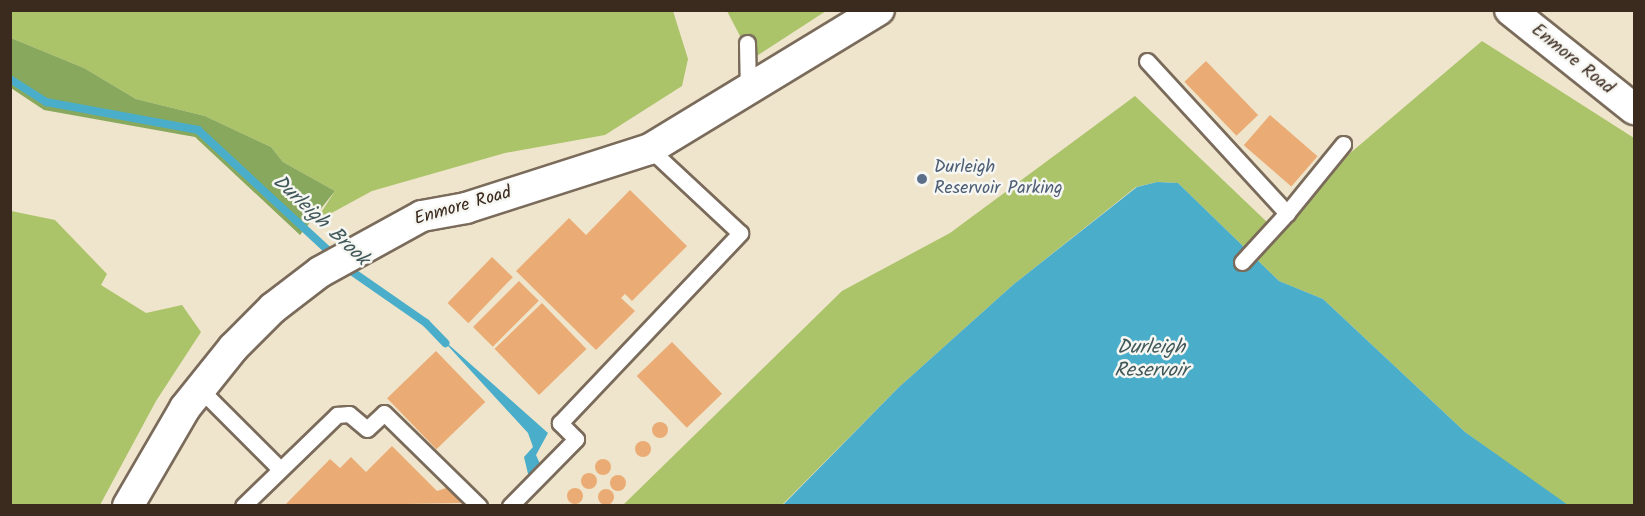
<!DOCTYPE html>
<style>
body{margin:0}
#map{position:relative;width:1645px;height:516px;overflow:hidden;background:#efe5cc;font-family:Kalam,sans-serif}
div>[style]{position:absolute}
.green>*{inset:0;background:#abc369}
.forest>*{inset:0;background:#88a95d}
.water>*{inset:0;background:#4aadc9}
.stream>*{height:8px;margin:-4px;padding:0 4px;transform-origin:4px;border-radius:4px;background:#4aadc9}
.building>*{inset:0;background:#eaac74;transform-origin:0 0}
.round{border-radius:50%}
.roads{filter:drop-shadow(2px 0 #7a6b5b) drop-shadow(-2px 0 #7a6b5b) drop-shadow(0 2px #7a6b5b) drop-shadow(0 -2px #7a6b5b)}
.service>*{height:15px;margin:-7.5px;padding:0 7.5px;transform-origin:7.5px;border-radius:7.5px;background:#fff}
.minor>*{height:30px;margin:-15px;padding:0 15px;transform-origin:15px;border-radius:15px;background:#fff}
.dots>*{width:16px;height:16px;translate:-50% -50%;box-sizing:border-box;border:3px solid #f6f6f2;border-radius:50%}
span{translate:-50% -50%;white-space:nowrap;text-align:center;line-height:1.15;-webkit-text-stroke:5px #f6f6f2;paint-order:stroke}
.street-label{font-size:18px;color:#3b2a1e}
.service-label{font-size:18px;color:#4e5e75}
.left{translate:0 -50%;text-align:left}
.water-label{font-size:20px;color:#40585a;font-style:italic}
.frame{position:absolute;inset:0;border:12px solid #3b2a1e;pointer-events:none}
</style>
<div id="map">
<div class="green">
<i style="clip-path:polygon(10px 11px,673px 11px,688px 59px,682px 86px,605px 135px,505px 153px,372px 191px,315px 222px,335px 191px,283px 162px,271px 147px,205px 116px,136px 99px,84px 68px,11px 38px)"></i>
<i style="clip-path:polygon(727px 11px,826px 11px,752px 59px)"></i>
<i style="clip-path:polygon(1482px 41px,1634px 138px,1634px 505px,1568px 505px,1551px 495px,1465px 432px,1323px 299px,1279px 281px,1178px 183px,1157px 182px,1136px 187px,1014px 284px,898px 388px,782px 505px,622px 506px,842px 291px,950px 233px,1135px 96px,1268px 223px)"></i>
<i style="clip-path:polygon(11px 211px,55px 220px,107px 274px,101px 285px,146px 313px,182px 305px,201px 332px,156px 401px,100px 505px,11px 505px)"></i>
</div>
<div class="forest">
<i style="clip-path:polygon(11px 38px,84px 68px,136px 99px,205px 116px,271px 147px,283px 162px,335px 191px,300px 235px,195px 137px,44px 110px,11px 88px)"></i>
</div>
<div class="water">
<i style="clip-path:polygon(1157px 182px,1178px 183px,1279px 281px,1323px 299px,1465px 432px,1568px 505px,782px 506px,898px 388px,1014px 284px,1137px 187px)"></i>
<i style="clip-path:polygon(439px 336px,548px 433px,536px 455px,541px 466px,529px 478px,524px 457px,533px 447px,528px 433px)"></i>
</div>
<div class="stream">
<i style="left:10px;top:79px;width:43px;rotate:32.6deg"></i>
<i style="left:46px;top:102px;width:155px;rotate:10.4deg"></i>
<i style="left:198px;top:130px;width:187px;rotate:42.8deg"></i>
<i style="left:344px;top:266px;width:100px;rotate:34.8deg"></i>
<i style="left:426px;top:323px;width:28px;rotate:46deg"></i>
</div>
<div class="building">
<i style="left:1206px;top:61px;width:75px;height:30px;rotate:46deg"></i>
<i style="left:1270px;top:115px;width:63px;height:40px;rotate:41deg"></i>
<i style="clip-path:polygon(630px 190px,687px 246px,632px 301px,625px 294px,621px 298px,635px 311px,596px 350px,516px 271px,569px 218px,586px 235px)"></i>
<i style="left:492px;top:257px;width:29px;height:64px;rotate:44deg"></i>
<i style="left:519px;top:281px;width:28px;height:65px;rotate:45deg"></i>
<i style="left:542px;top:303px;width:64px;height:66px;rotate:46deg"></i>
<i style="left:672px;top:342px;width:72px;height:49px;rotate:46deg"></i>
<i style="left:436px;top:351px;width:71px;height:68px;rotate:46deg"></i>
<i class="round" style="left:652px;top:422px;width:16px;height:16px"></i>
<i class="round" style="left:635px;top:441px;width:16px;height:16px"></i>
<i style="clip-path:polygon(392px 446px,437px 491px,449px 487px,466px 503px,284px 506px,330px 459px,340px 468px,351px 457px,366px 472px)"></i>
<i class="round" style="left:595px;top:459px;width:16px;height:16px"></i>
<i class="round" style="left:581px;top:473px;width:16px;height:16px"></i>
<i class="round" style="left:610px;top:475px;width:16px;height:16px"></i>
<i class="round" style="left:567px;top:488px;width:16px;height:16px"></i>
<i class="round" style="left:598px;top:489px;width:16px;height:16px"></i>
</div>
<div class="roads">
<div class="service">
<i style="left:747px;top:43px;width:48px;rotate:88.8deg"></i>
<i style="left:1147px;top:61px;width:207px;rotate:47.4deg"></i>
<i style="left:1287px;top:213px;width:89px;rotate:-50.9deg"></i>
<i style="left:1242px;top:262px;width:67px;rotate:-47.4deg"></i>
<i style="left:200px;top:389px;width:113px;rotate:45deg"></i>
<i style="left:243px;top:506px;width:131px;rotate:-44.1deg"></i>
<i style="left:337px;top:415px;width:12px;rotate:-5deg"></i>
<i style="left:349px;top:414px;width:23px;rotate:40deg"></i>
<i style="left:367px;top:429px;width:23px;rotate:-43deg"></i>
<i style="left:384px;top:413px;width:133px;rotate:44.4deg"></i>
<i style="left:510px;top:506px;width:94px;rotate:-45.4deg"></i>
<i style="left:576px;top:439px;width:23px;rotate:-135deg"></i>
<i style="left:560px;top:423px;width:262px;rotate:-46.5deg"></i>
<i style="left:740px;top:233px;width:123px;rotate:-137deg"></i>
</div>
<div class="minor">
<i style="left:1510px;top:10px;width:159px;rotate:38.6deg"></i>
<i style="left:128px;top:506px;width:113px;rotate:-59.8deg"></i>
<i style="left:185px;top:408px;width:77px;rotate:-51.3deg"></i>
<i style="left:233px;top:348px;width:57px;rotate:-45deg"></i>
<i style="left:273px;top:308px;width:59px;rotate:-37.5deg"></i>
<i style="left:320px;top:272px;width:116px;rotate:-28.8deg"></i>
<i style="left:422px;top:216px;width:45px;rotate:-10.3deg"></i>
<i style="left:466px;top:208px;width:193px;rotate:-17.8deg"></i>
<i style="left:650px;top:149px;width:268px;rotate:-31.3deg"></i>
</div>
</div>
<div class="dots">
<i style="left:922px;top:179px;background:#5c6f8a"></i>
</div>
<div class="street-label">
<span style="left:1572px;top:60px;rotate:39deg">Enmore Road</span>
<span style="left:463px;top:207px;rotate:-16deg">Enmore Road</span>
</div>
<div class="service-label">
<span class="left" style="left:934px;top:179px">Durleigh<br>Reservoir Parking</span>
</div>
<div class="water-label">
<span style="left:320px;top:221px;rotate:43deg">Durleigh Brook</span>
<span style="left:1151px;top:360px">Durleigh<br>Reservoir</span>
</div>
<div class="frame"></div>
</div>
